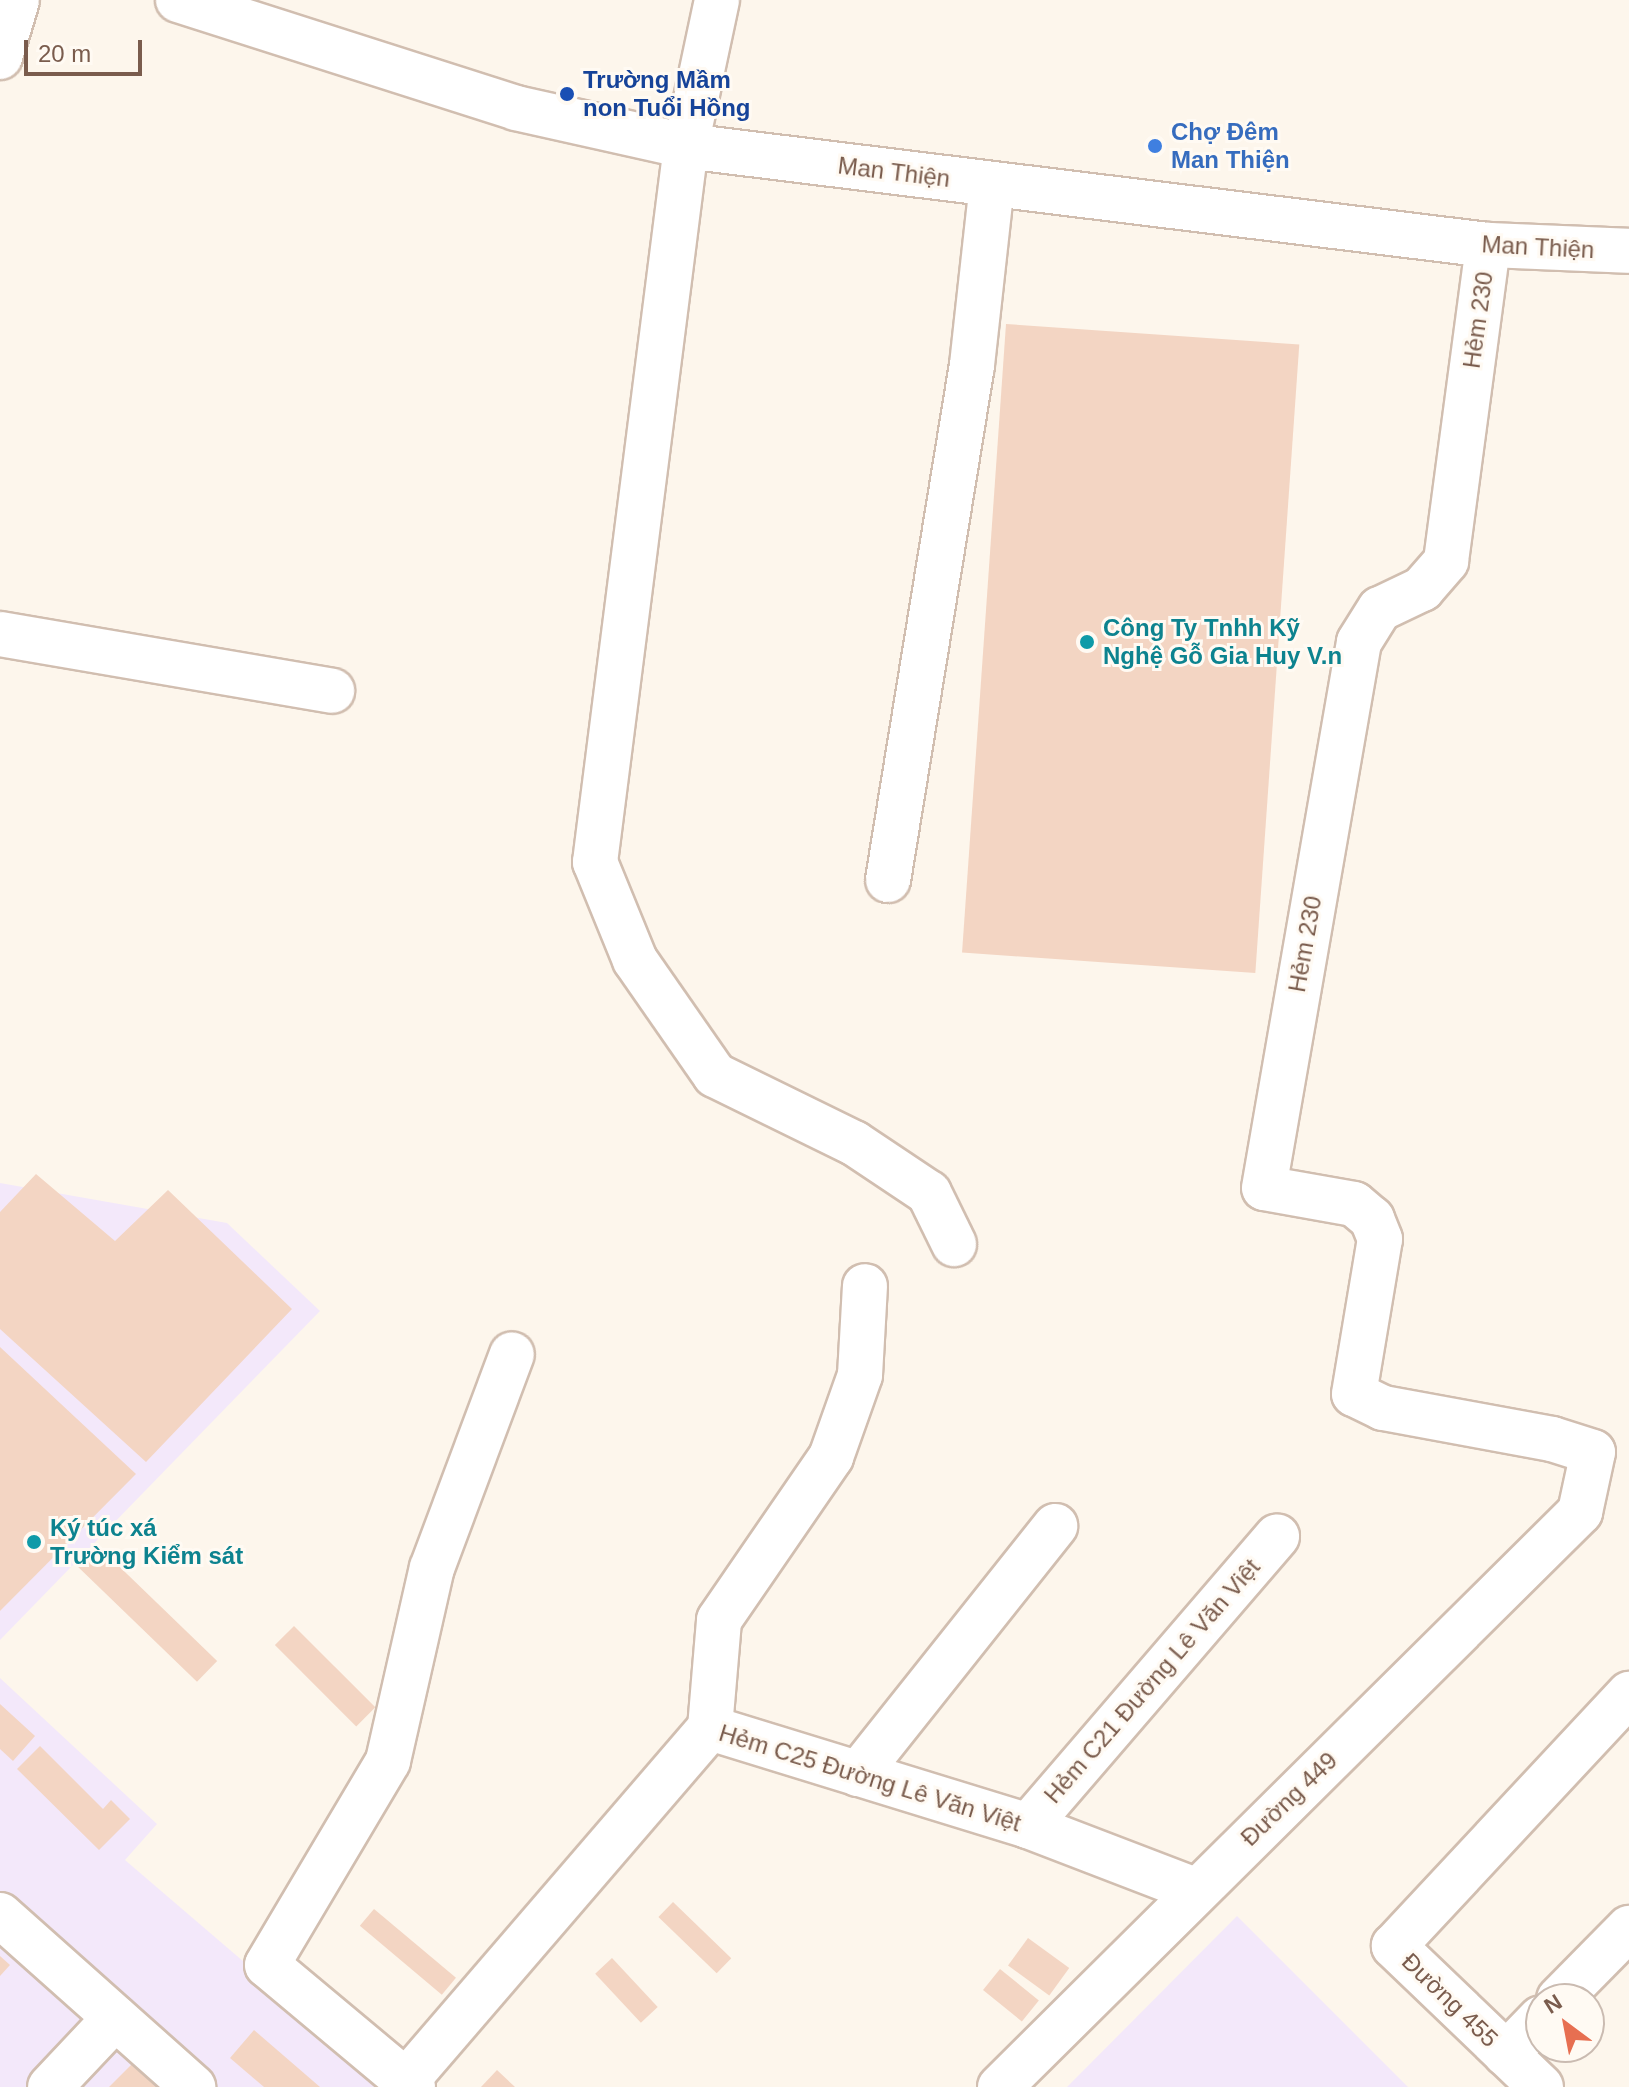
<!DOCTYPE html>
<meta charset="utf-8">
<style>
body{margin:0}
#map{position:relative;width:1629px;height:2087px;overflow:hidden;background:#fdf6ec;font-family:Helvetica,sans-serif}
div>[style]{position:absolute}
.education>*{inset:0;background:#f3e8fa}
.building>*{inset:0;background:#f3d5c3;transform-origin:0 0}
.roads{filter:drop-shadow(2px 0 #d1beb0) drop-shadow(-2px 0 #d1beb0) drop-shadow(0 2px #d1beb0) drop-shadow(0 -2px #d1beb0)}
.minor>*{height:44px;margin:-22px;padding:0 22px;transform-origin:22px;border-radius:22px;background:#fff}
.dots>*{width:22px;height:22px;translate:-50% -50%;box-sizing:border-box;border:4px solid #fffaf3;border-radius:50%}
span{translate:-50% -50%;white-space:nowrap;text-align:center;line-height:1.15;-webkit-text-stroke:6px #fffaf3;paint-order:stroke}
.transit-label{font-size:24px;color:#164399;font-weight:700}
.left{translate:0 -50%;text-align:left}
.shop-label{font-size:24px;color:#366cbe;font-weight:700}
.street-label{font-size:24px;color:#7a5c4d}
.culture-label{font-size:24px;color:#0d838f;font-weight:700}
.north{position:absolute;left:1525px;top:1983px;width:80px;height:80px;box-sizing:border-box;background:#fffaf3;border:2px solid #cabbb1;border-radius:50%;rotate:328deg;font-size:22px;font-weight:700;line-height:32px;text-align:center;color:#7a5c4d}
.north::after{content:'';display:block;margin:auto;width:28px;height:36px;background:#e76f51;clip-path:polygon(50% 0,100% 100%,50% 72%,0 100%)}
.scale{position:absolute;left:24px;top:40px;width:118px;height:36px;box-sizing:border-box;border:4px solid #7a5c4d;border-top:0;padding-left:10px;font-size:24px;line-height:28px;white-space:nowrap;color:#7a5c4d;-webkit-text-stroke:6px #fffaf3;paint-order:stroke}
</style>
<div id="map">
<div class="education">
<i style="clip-path:polygon(0 1183px,227px 1223px,320px 1311px,0 1640px)"></i>
<i style="clip-path:polygon(0 1678px,157px 1824px,125px 1860px,390px 2087px,0 2087px)"></i>
<i style="clip-path:polygon(1237px 1916px,1408px 2087px,1067px 2087px)"></i>
</div>
<div class="building">
<i style="left:1006px;top:324px;width:294px;height:630px;rotate:4deg"></i>
<i style="clip-path:polygon(36px 1174px,115px 1241px,168px 1190px,292px 1309px,146px 1462px,0 1329px,0 1212px)"></i>
<i style="clip-path:polygon(0 1347px,136px 1474px,0 1611px)"></i>
<i style="left:97px;top:1545px;width:167px;height:29px;rotate:44deg"></i>
<i style="left:294px;top:1626px;width:115px;height:27px;rotate:45deg"></i>
<i style="clip-path:polygon(0 1704px,35px 1736px,13px 1761px,0 1749px)"></i>
<i style="clip-path:polygon(40px 1746px,103px 1809px,111px 1800px,130px 1819px,99px 1850px,17px 1769px)"></i>
<i style="left:673px;top:1902px;width:81px;height:21px;rotate:44deg"></i>
<i style="left:374px;top:1909px;width:107px;height:22px;rotate:40deg"></i>
<i style="left:1028px;top:1938px;width:51px;height:34px;rotate:36deg"></i>
<i style="clip-path:polygon(0 1956px,10px 1965px,0 1976px)"></i>
<i style="left:612px;top:1958px;width:67px;height:23px;rotate:47deg"></i>
<i style="left:1000px;top:1969px;width:50px;height:27px;rotate:39deg"></i>
<i style="clip-path:polygon(254px 2030px,320px 2087px,264px 2087px,230px 2058px)"></i>
<i style="clip-path:polygon(133px 2063px,159px 2087px,109px 2087px)"></i>
<i style="clip-path:polygon(497px 2070px,515px 2087px,481px 2087px)"></i>
</div>
<div class="roads">
<div class="minor">
<i style="left:178px;top:0;width:355px;rotate:17.7deg"></i>
<i style="left:516px;top:108px;width:174px;rotate:12.6deg"></i>
<i style="left:686px;top:146px;width:808px;rotate:7.04deg"></i>
<i style="left:1488px;top:245px;width:141px;rotate:2.4deg"></i>
<i style="left:717px;top:0;width:149px;rotate:102deg"></i>
<i style="left:686px;top:146px;width:722px;rotate:97.24deg"></i>
<i style="left:595px;top:862px;width:106px;rotate:67.8deg"></i>
<i style="left:635px;top:960px;width:140px;rotate:55.2deg"></i>
<i style="left:715px;top:1075px;width:155px;rotate:26.1deg"></i>
<i style="left:854px;top:1143px;width:90px;rotate:33.7deg"></i>
<i style="left:929px;top:1193px;width:57px;rotate:63.9deg"></i>
<i style="left:0;top:57px;width:59px;rotate:-73.4deg"></i>
<i style="left:0;top:634px;width:337px;rotate:9.7deg"></i>
<i style="left:888px;top:880px;width:522px;rotate:-80.74deg"></i>
<i style="left:972px;top:365px;width:182px;rotate:-83.7deg"></i>
<i style="left:710px;top:1728px;width:108px;rotate:-85.2deg"></i>
<i style="left:719px;top:1620px;width:198px;rotate:-55.5deg"></i>
<i style="left:831px;top:1457px;width:87px;rotate:-70.5deg"></i>
<i style="left:860px;top:1375px;width:89px;rotate:-86.8deg"></i>
<i style="left:858px;top:1774px;width:317px;rotate:-51.5deg"></i>
<i style="left:1028px;top:1826px;width:382px;rotate:-49.3deg"></i>
<i style="left:0;top:1915px;width:259px;rotate:41.7deg"></i>
<i style="left:1559px;top:1999px;width:100px;rotate:-45.4deg"></i>
<i style="left:1506px;top:2054px;width:50px;rotate:-45.8deg"></i>
<i style="left:407px;top:2080px;width:464px;rotate:-49.3deg"></i>
<i style="left:710px;top:1728px;width:333px;rotate:17.1deg"></i>
<i style="left:1028px;top:1826px;width:179px;rotate:21deg"></i>
<i style="left:50px;top:2087px;width:95px;rotate:-46.7deg"></i>
<i style="left:413px;top:2087px;width:190px;rotate:-140.1deg"></i>
<i style="left:267px;top:1965px;width:237px;rotate:-59.3deg"></i>
<i style="left:388px;top:1761px;width:198px;rotate:-77.2deg"></i>
<i style="left:432px;top:1568px;width:228px;rotate:-69.5deg"></i>
<i style="left:1000px;top:2087px;width:817px;rotate:-44.75deg"></i>
<i style="left:1580px;top:1512px;width:61px;rotate:-77.8deg"></i>
<i style="left:1593px;top:1452px;width:43px;rotate:-162.4deg"></i>
<i style="left:1552px;top:1439px;width:172px;rotate:-169.6deg"></i>
<i style="left:1383px;top:1408px;width:32px;rotate:-154deg"></i>
<i style="left:1354px;top:1394px;width:157px;rotate:-80.5deg"></i>
<i style="left:1380px;top:1239px;width:22px;rotate:-112deg"></i>
<i style="left:1372px;top:1219px;width:23px;rotate:-140deg"></i>
<i style="left:1354px;top:1204px;width:91px;rotate:-169.9deg"></i>
<i style="left:1264px;top:1188px;width:554px;rotate:-80.13deg"></i>
<i style="left:1359px;top:642px;width:39px;rotate:-58deg"></i>
<i style="left:1380px;top:609px;width:47px;rotate:-25.5deg"></i>
<i style="left:1422px;top:589px;width:37px;rotate:-49deg"></i>
<i style="left:1446px;top:561px;width:319px;rotate:-82.4deg"></i>
<i style="left:1541px;top:2087px;width:204px;rotate:-136.2deg"></i>
<i style="left:1394px;top:1946px;width:345px;rotate:-47deg"></i>
</div>
</div>
<div class="dots">
<i style="left:567px;top:94px;background:#1a4fb4"></i>
<i style="left:1155px;top:146px;background:#3f7fe0"></i>
<i style="left:1087px;top:642px;background:#0f9aa8"></i>
<i style="left:34px;top:1542px;background:#0f9aa8"></i>
</div>
<div class="transit-label">
<span class="left" style="left:583px;top:94px">Trường Mầm<br>non Tuổi Hồng</span>
</div>
<div class="shop-label">
<span class="left" style="left:1171px;top:146px">Chợ Đêm<br>Man Thiện</span>
</div>
<div class="street-label">
<span style="left:894px;top:172px;rotate:7deg">Man Thiện</span>
<span style="left:1538px;top:247px;rotate:3deg">Man Thiện</span>
<span style="left:1478px;top:320px;rotate:-82deg">Hẻm 230</span>
<span style="left:1305px;top:944px;rotate:-80deg">Hẻm 230</span>
<span style="left:1152px;top:1681px;rotate:-49deg">Hẻm C21 Đường Lê Văn Việt</span>
<span style="left:870px;top:1778px;rotate:17deg">Hẻm C25 Đường Lê Văn Việt</span>
<span style="left:1289px;top:1799px;rotate:-44deg">Đường 449</span>
<span style="left:1450px;top:2000px;rotate:44deg">Đường 455</span>
</div>
<div class="culture-label">
<span class="left" style="left:1103px;top:642px">Công Ty Tnhh Kỹ<br>Nghệ Gỗ Gia Huy V.n</span>
<span class="left" style="left:50px;top:1542px">Ký túc xá<br>Trường Kiểm sát</span>
</div>
<div class="north">N</div>
<div class="scale">20 m</div>
</div>
